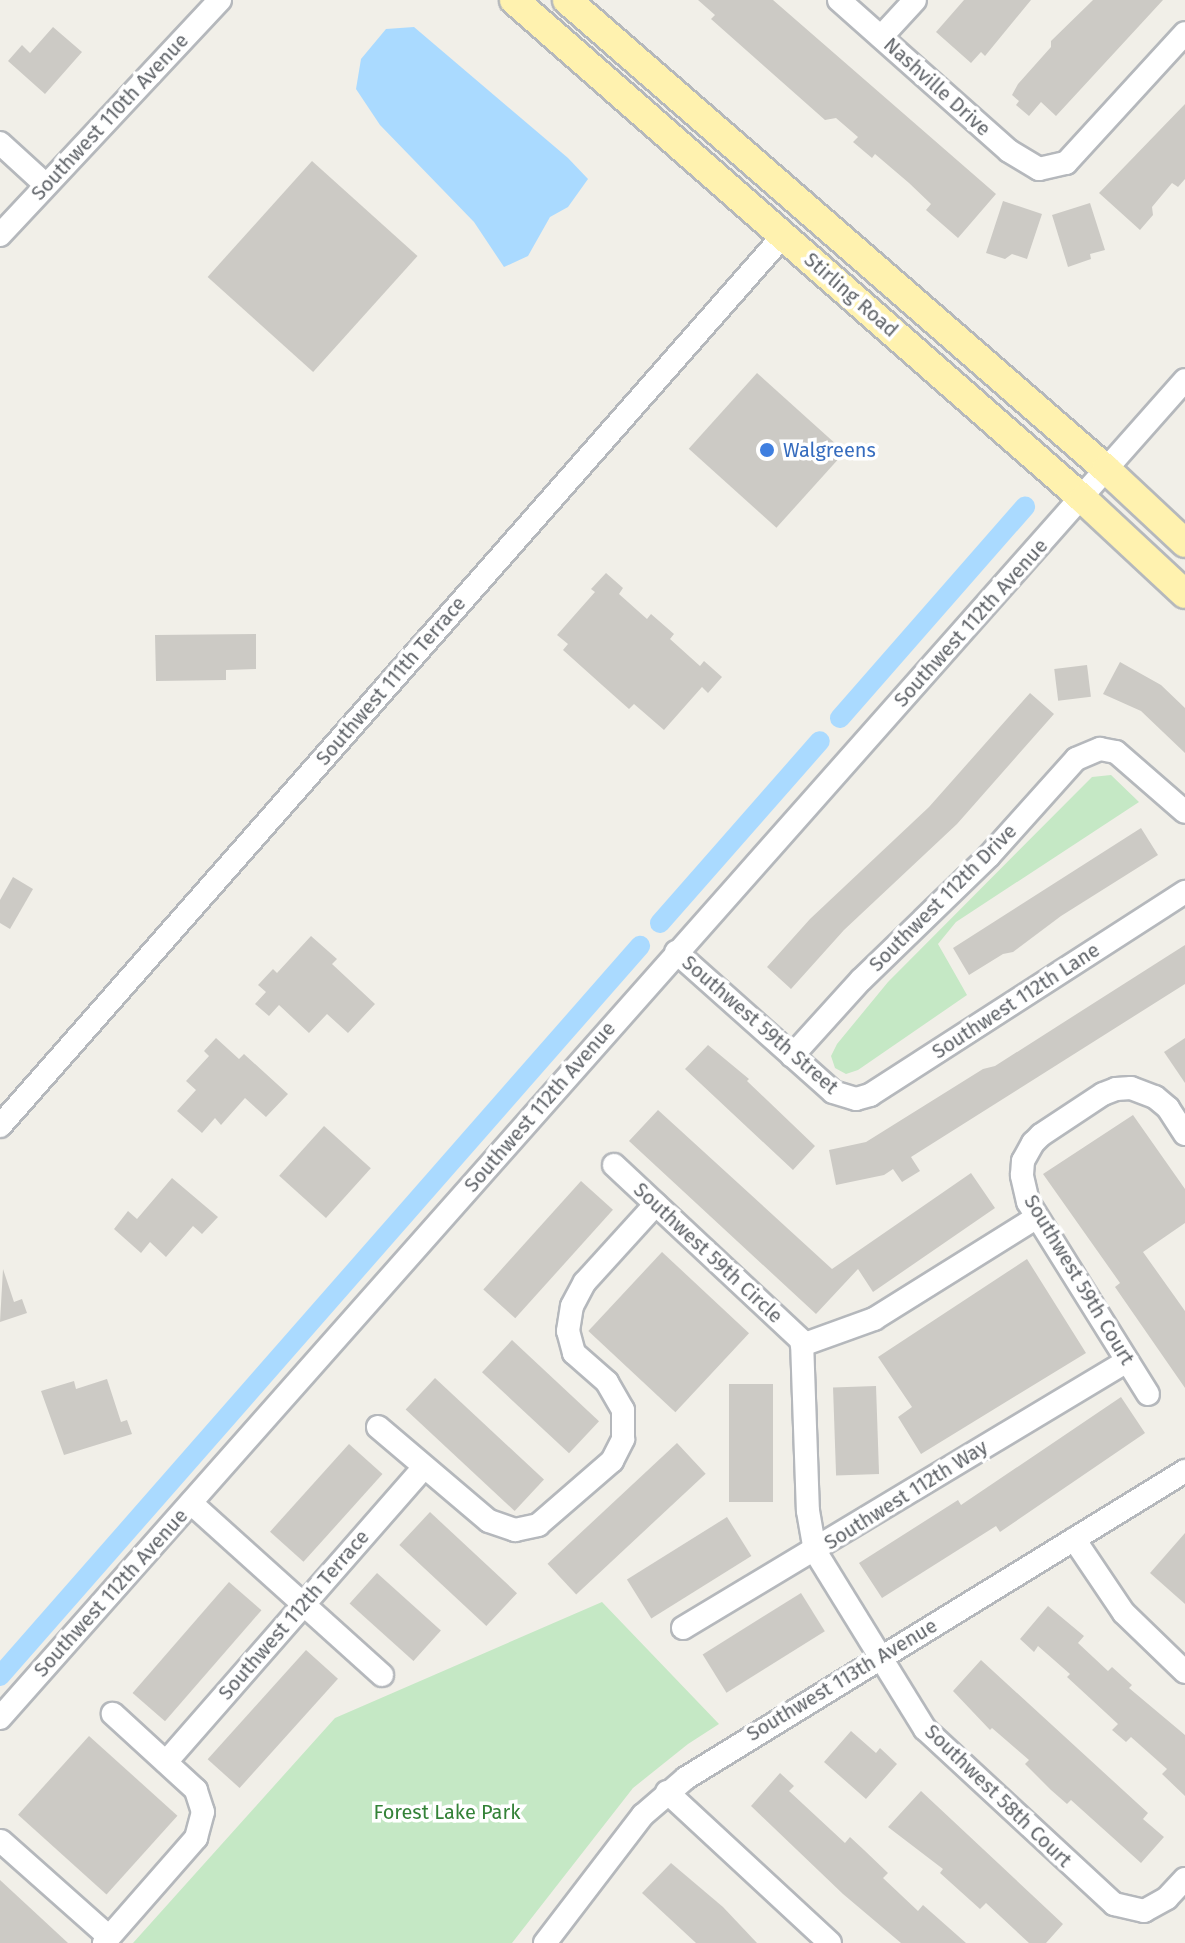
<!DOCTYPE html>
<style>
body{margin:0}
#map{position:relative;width:1185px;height:1943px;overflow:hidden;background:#f1efe8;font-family:"Fira Sans",sans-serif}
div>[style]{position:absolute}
.green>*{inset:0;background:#c5e8c5}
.water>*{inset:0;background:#aadaff}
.canal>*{height:20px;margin:-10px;padding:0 10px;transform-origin:10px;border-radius:10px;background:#aadaff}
.building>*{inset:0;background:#cccac5;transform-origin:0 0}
.roads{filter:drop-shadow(2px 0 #b5b8bc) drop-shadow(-2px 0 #b5b8bc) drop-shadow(0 2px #b5b8bc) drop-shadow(0 -2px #b5b8bc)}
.minor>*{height:22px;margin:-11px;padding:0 11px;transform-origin:11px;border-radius:11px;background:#fff}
.major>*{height:28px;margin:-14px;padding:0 14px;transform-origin:14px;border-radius:14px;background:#fff2af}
.dots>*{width:22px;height:22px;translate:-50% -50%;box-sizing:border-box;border:4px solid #fff;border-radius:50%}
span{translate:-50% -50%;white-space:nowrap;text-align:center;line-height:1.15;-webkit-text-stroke:7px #fff;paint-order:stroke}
.street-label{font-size:20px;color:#5f6368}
.shop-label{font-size:20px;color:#366cbe}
.left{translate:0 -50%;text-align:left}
.park-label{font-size:20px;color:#348238}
</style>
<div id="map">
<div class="green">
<i style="clip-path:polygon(1111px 775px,1139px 802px,956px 922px,938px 944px,967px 995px,858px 1070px,846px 1074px,835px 1068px,831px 1056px,837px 1044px,888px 982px,1092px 777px)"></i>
<i style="clip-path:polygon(602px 1602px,719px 1724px,688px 1744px,633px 1788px,512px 1943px,133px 1943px,335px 1718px)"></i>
</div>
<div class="water">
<i style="clip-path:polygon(414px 27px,568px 158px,588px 179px,568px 207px,550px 217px,528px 256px,504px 267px,474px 222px,380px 125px,356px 89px,361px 59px,386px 29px)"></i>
</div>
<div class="canal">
<i style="left:840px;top:718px;width:281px;rotate:-48.8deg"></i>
<i style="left:660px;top:923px;width:242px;rotate:-48.7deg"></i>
<i style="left:0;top:1676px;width:971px;rotate:-48.76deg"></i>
</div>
<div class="building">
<i style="clip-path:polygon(698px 0,773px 0,996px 194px,958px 238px,926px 210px,931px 204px,909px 183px,875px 154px,872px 158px,853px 142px,858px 137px,836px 118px,825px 120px,711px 19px,715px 15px)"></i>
<i style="clip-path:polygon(964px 0,1031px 0,985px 56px,981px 52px,971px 63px,936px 32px)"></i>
<i style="clip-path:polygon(1093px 0,1163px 0,1056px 116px,1041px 102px,1029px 116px,1016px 105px,1019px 101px,1012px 95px,1018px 84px,1051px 47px,1051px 41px)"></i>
<i style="clip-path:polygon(53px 27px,82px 52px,45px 94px,8px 61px,22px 45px,30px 53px)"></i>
<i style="clip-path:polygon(1185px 104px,1185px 179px,1178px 187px,1172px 183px,1152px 207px,1153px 215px,1140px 230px,1099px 193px)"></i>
<i style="left:312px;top:161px;width:142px;height:156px;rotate:42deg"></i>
<i style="clip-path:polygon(1003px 201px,1042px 214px,1027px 259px,1012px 254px,1005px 259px,986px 253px)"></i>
<i style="clip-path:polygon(1090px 203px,1105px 250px,1090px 254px,1091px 259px,1068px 267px,1052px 215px)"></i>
<i style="left:757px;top:373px;width:118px;height:102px;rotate:42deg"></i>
<i style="clip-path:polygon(606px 573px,623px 588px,619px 594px,647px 619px,651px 614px,674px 634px,670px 639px,700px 666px,704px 661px,722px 677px,708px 693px,702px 687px,664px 730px,634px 704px,629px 709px,602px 685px,563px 650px,568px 644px,557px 635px,595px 592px,591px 589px)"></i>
<i style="clip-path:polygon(256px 634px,256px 669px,226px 670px,226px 680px,156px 681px,155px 635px)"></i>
<i style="clip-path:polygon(1120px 662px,1161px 685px,1185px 708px,1185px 753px,1141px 711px,1103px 694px)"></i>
<i style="left:1087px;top:665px;width:32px;height:33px;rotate:83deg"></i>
<i style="clip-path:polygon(1030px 693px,1054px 714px,957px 824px,844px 930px,791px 989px,767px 967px,810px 919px,929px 807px)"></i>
<i style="clip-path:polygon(1141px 828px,1158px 855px,1061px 916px,1013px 952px,1003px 954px,969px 975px,953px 948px)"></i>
<i style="clip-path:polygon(13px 877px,33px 889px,10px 929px,0 923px,0 900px)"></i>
<i style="clip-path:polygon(311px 936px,337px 959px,332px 964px,375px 1004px,348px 1033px,327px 1014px,309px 1033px,279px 1005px,269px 1016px,255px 1004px,266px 992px,258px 985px,273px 969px,277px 973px)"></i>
<i style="clip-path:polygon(1185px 945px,1185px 984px,911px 1157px,920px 1171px,902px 1182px,893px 1169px,884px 1175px,836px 1185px,829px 1150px,866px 1142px,983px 1069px,995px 1066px)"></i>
<i style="clip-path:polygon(216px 1038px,239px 1059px,244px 1054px,288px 1094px,266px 1117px,245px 1098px,221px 1125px,215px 1118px,202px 1133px,177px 1111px,196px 1090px,186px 1081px,209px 1056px,204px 1051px)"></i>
<i style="clip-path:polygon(1185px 1038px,1185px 1083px,1164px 1052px)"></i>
<i style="clip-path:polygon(708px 1045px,749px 1079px,747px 1081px,815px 1146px,793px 1170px,685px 1069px)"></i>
<i style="clip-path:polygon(658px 1110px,832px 1269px,971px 1173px,995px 1208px,873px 1292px,858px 1269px,816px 1314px,629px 1141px)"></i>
<i style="clip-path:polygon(1133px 1115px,1185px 1189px,1185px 1223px,1143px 1252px,1185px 1311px,1185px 1388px,1115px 1287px,1120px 1283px,1043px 1174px)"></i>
<i style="left:324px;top:1126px;width:63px;height:67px;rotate:42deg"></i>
<i style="clip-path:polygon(172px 1178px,218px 1217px,202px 1234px,193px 1226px,166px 1257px,150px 1242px,141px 1253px,114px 1229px,128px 1211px,137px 1219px)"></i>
<i style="left:581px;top:1181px;width:43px;height:146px;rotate:42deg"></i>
<i style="left:662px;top:1252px;width:119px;height:108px;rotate:43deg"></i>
<i style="clip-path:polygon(1027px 1259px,1086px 1353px,921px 1454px,898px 1417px,912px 1407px,878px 1357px)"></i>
<i style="clip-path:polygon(3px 1269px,14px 1302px,22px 1299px,27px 1313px,0 1322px)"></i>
<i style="left:512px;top:1340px;width:119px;height:44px;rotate:43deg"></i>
<i style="left:435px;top:1378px;width:149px;height:43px;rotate:43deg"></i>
<i style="clip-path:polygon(107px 1379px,121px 1422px,127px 1420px,132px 1434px,64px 1455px,41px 1391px,74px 1381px,76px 1389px)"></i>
<i style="left:729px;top:1384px;width:44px;height:118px"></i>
<i style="left:876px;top:1386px;width:88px;height:43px;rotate:88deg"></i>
<i style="clip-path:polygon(1121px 1397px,1145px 1433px,1000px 1532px,996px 1526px,882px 1598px,859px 1563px,958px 1500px,961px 1505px)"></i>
<i style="left:677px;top:1443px;width:42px;height:177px;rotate:47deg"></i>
<i style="left:349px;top:1444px;width:45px;height:118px;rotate:42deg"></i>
<i style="left:430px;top:1512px;width:119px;height:45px;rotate:43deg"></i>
<i style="left:727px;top:1517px;width:46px;height:118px;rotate:58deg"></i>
<i style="clip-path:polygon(1185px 1533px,1185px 1604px,1150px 1573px)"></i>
<i style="left:377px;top:1573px;width:86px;height:41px;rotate:42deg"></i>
<i style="left:229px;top:1582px;width:43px;height:147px;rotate:41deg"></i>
<i style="left:801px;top:1593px;width:45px;height:116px;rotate:58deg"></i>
<i style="clip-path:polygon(1048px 1606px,1084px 1636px,1078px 1643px,1108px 1671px,1112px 1667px,1132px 1685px,1129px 1688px,1185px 1735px,1185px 1796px,1162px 1774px,1167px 1769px,1131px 1737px,1126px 1742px,1112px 1730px,1118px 1724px,1067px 1677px,1070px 1674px,1038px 1646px,1034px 1652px,1020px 1639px)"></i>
<i style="left:306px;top:1650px;width:43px;height:147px;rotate:42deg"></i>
<i style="clip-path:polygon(981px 1660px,1148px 1813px,1143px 1819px,1164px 1837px,1141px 1863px,1071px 1800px,1067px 1804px,1051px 1790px,1025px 1764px,1029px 1760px,992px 1728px,990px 1730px,953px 1691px)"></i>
<i style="clip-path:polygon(851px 1731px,876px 1753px,880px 1748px,897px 1764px,866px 1799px,824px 1762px)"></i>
<i style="left:89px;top:1736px;width:119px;height:106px;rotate:42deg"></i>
<i style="clip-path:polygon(780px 1773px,794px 1786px,789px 1791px,845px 1843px,850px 1837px,864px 1850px,888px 1873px,883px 1878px,918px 1911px,923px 1905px,966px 1943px,901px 1943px,843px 1894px,751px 1806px)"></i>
<i style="clip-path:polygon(921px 1791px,1063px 1924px,1046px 1943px,1029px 1943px,986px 1903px,980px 1909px,940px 1873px,943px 1869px,888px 1827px)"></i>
<i style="clip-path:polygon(671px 1863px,723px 1907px,757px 1943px,696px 1943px,642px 1893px)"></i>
<i style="clip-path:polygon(0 1880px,68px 1943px,0 1943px)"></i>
</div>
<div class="roads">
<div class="minor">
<i style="left:839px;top:0;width:227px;rotate:41.6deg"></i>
<i style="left:1009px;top:151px;width:35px;rotate:31deg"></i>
<i style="left:1039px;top:169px;width:28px;rotate:-13deg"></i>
<i style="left:1066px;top:163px;width:176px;rotate:-47.5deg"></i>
<i style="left:881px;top:37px;width:50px;rotate:-47.4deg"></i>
<i style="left:0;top:143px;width:62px;rotate:42.4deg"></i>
<i style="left:0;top:235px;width:322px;rotate:-46.9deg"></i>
<i style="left:676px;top:952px;width:210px;rotate:41.7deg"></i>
<i style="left:833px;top:1092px;width:24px;rotate:17deg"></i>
<i style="left:856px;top:1099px;width:15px;rotate:-16deg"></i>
<i style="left:870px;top:1095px;width:375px;rotate:-32.8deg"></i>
<i style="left:792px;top:1056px;width:103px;rotate:-47.8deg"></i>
<i style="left:861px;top:980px;width:178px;rotate:-44.1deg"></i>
<i style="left:989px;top:856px;width:130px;rotate:-48.1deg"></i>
<i style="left:1076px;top:759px;width:26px;rotate:-23deg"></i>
<i style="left:1100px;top:749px;width:16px;rotate:11deg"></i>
<i style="left:1116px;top:752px;width:91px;rotate:41deg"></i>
<i style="left:0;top:1126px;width:1185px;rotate:-48.66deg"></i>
<i style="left:614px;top:1165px;width:258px;rotate:43.1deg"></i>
<i style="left:802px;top:1341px;width:170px;rotate:88deg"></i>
<i style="left:808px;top:1511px;width:41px;rotate:80.1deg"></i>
<i style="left:815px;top:1551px;width:209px;rotate:58.3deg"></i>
<i style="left:925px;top:1729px;width:258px;rotate:42.8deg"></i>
<i style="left:1114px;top:1904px;width:31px;rotate:13deg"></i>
<i style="left:1144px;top:1911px;width:26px;rotate:-29deg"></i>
<i style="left:1167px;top:1898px;width:26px;rotate:-47deg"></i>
<i style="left:802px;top:1345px;width:77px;rotate:-19.9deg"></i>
<i style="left:874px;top:1319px;width:192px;rotate:-32deg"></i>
<i style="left:1148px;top:1394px;width:226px;rotate:-122deg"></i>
<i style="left:1028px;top:1202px;width:28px;rotate:-103deg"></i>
<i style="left:1022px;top:1175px;width:14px;rotate:-86deg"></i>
<i style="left:1023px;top:1161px;width:21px;rotate:-61deg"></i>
<i style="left:1033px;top:1143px;width:11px;rotate:-45deg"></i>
<i style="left:1041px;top:1135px;width:74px;rotate:-33.5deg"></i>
<i style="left:1103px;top:1094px;width:14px;rotate:-21deg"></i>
<i style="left:1116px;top:1089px;width:15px;rotate:-4deg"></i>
<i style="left:1131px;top:1088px;width:26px;rotate:21deg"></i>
<i style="left:1155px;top:1097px;width:17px;rotate:40deg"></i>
<i style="left:1168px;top:1108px;width:31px;rotate:57deg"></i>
<i style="left:378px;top:1427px;width:145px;rotate:40.3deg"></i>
<i style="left:489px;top:1521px;width:28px;rotate:19deg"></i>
<i style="left:515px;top:1530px;width:24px;rotate:-12deg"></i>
<i style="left:538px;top:1525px;width:98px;rotate:-40.9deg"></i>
<i style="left:612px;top:1461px;width:25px;rotate:-63deg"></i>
<i style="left:623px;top:1439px;width:29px;rotate:-90deg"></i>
<i style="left:623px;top:1410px;width:32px;rotate:-120deg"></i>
<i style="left:607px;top:1382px;width:44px;rotate:-138.7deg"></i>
<i style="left:574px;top:1353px;width:23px;rotate:-105deg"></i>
<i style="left:568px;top:1331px;width:25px;rotate:-81deg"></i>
<i style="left:572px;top:1306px;width:27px;rotate:-62deg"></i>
<i style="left:585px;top:1282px;width:105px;rotate:-47.7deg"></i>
<i style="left:191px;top:1503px;width:257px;rotate:42deg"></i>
<i style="left:1074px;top:1539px;width:89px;rotate:56deg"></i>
<i style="left:1124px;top:1613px;width:85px;rotate:44deg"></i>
<i style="left:683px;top:1628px;width:518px;rotate:-31.02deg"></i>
<i style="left:0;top:1718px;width:1787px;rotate:-48.47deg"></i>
<i style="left:166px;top:1762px;width:390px;rotate:-48.8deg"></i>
<i style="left:667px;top:1792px;width:222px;rotate:42.8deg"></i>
<i style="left:1px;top:1841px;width:144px;rotate:41.6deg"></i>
<i style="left:104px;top:1943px;width:140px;rotate:-48.8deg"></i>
<i style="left:196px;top:1838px;width:27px;rotate:-75deg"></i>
<i style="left:203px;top:1812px;width:23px;rotate:-108deg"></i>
<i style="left:196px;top:1790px;width:113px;rotate:-137.5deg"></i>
<i style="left:545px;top:1943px;width:161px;rotate:-52.6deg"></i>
<i style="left:643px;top:1815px;width:57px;rotate:-40.7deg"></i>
<i style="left:686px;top:1778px;width:586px;rotate:-31.6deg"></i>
</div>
<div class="major">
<i style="left:514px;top:0;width:757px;rotate:41.25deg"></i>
<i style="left:1083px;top:499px;width:139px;rotate:43deg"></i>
<i style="left:567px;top:0;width:714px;rotate:41.03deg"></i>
<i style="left:1106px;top:469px;width:108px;rotate:43.1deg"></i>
</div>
</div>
<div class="dots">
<i style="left:767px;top:450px;background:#3f7fe0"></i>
</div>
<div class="street-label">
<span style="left:937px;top:87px;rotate:42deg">Nashville Drive</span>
<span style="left:110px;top:117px;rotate:-47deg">Southwest 110th Avenue</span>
<span style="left:851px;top:295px;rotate:41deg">Stirling Road</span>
<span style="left:971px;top:623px;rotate:-48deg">Southwest 112th Avenue</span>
<span style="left:391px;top:681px;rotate:-49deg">Southwest 111th Terrace</span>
<span style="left:943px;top:898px;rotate:-45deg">Southwest 112th Drive</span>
<span style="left:1016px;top:1001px;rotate:-33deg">Southwest 112th Lane</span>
<span style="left:760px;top:1025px;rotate:41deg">Southwest 59th Street</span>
<span style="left:540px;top:1107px;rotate:-49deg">Southwest 112th Avenue</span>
<span style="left:708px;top:1253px;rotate:43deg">Southwest 59th Circle</span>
<span style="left:1079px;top:1280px;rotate:59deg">Southwest 59th Court</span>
<span style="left:906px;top:1495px;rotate:-32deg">Southwest 112th Way</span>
<span style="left:111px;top:1593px;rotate:-48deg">Southwest 112th Avenue</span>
<span style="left:294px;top:1615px;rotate:-49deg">Southwest 112th Terrace</span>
<span style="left:842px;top:1680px;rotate:-31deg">Southwest 113th Avenue</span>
<span style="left:998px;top:1796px;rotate:44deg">Southwest 58th Court</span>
</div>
<div class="shop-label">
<span class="left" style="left:783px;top:450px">Walgreens</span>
</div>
<div class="park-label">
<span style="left:447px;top:1812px">Forest Lake Park</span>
</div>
</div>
